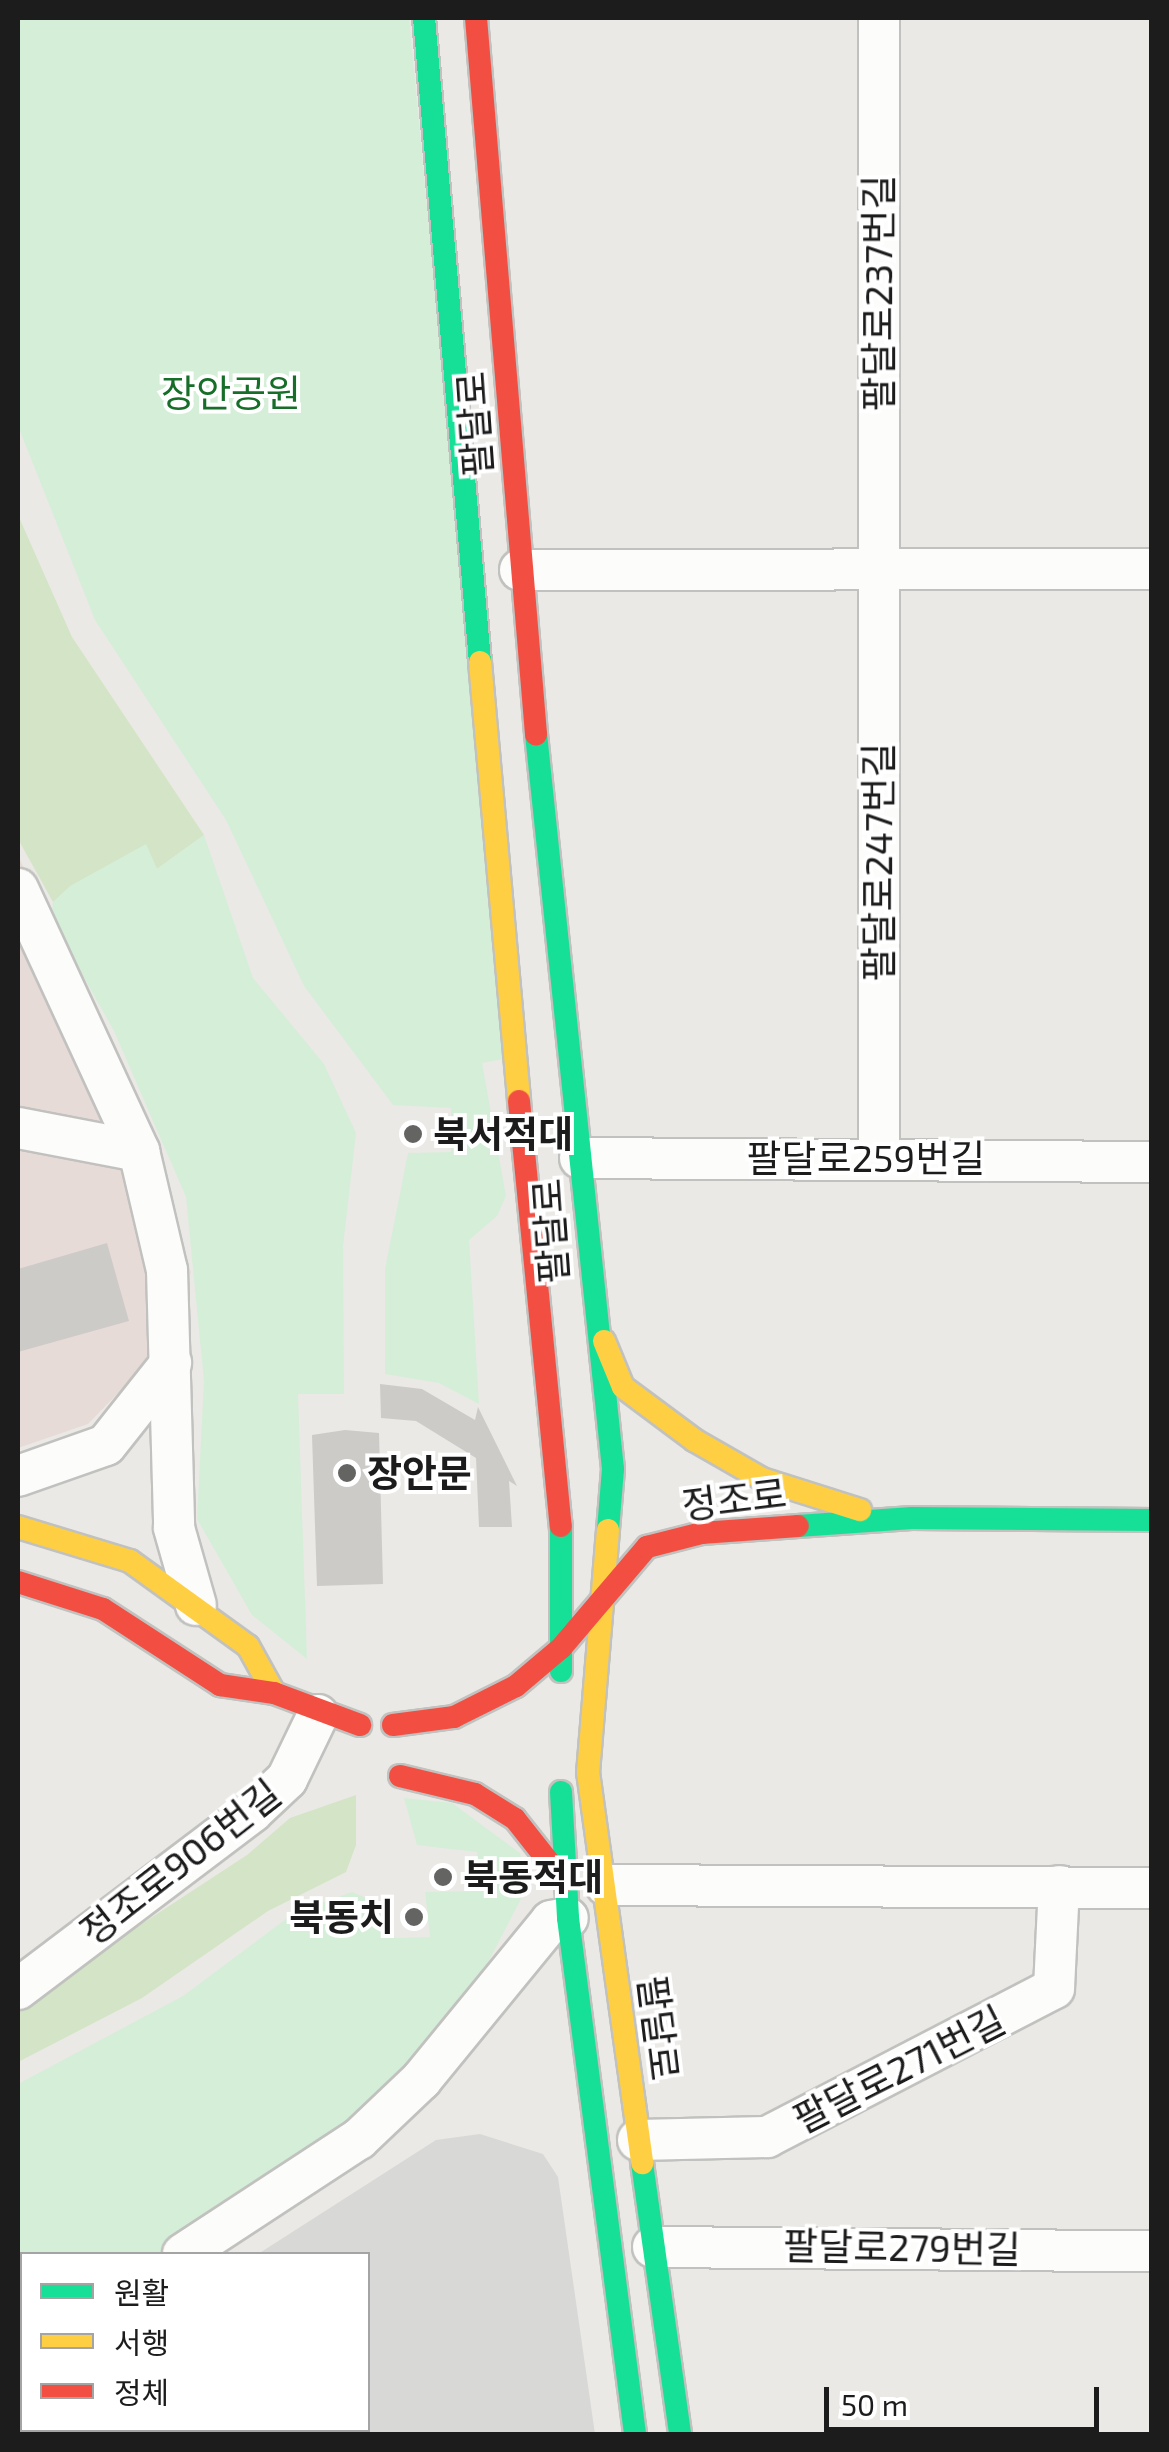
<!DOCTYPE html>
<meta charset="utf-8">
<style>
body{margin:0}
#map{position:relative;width:1169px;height:2452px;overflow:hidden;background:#eae9e5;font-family:"Exo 2","Noto Sans KR",sans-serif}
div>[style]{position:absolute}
.commercial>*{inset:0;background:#e7dbd7}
.religious>*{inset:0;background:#d8d8d6}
.grass>*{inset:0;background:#d3e5c6}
.park>*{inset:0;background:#d5eed8}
.building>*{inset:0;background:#cdcbc8}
.roads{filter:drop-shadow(2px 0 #c1c1bf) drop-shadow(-2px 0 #c1c1bf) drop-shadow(0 2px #c1c1bf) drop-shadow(0 -2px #c1c1bf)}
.street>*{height:40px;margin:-20px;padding:0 20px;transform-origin:20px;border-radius:20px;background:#fcfcfb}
.fast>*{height:22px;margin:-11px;padding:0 11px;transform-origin:11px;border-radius:11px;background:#16e098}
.slow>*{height:22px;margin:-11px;padding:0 11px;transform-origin:11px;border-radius:11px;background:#ffcf43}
.jam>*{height:22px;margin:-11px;padding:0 11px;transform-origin:11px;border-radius:11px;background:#f24e42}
.dots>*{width:28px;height:28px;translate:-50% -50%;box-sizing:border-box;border:5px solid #fff;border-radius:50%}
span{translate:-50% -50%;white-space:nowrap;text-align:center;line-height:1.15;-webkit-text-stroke:8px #fff;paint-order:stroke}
.street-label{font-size:38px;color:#1c1c1c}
.park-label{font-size:38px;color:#166e28}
.poi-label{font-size:38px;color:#1c1c1c;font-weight:700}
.left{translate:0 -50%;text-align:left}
.right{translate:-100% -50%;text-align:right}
.frame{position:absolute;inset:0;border:20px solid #1c1c1c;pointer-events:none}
.legend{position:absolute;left:20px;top:2252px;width:350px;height:180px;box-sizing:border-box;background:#fff;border:2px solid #a4a4a4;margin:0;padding:12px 18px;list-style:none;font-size:30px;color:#1c1c1c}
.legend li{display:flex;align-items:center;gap:20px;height:50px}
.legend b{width:50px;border:2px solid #a4a4a4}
.scale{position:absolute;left:824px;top:2387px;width:275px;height:45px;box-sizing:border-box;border:5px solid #1c1c1c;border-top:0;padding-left:12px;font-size:30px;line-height:35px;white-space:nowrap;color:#1c1c1c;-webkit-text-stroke:8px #fff;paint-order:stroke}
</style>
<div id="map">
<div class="commercial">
<i style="clip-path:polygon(18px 855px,157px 1173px,191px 1272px,155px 1355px,88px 1424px,18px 1448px)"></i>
</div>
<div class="religious">
<i style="clip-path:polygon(480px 2134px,543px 2154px,558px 2177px,595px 2434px,18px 2434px,22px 2406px,22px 2430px,368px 2430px,368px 2254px,258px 2254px,436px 2140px)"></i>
</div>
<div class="grass">
<i style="clip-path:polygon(18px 515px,72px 637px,204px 835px,157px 869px,145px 845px,53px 902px,18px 839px)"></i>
<i style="clip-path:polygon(356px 1795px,356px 1845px,346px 1872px,268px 1911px,142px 1998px,18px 2062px,18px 2005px,247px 1855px,290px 1818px)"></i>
</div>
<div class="park">
<i style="clip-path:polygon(18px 18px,409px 18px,508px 1058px,482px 1063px,506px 1196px,497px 1216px,469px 1240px,479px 1404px,439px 1383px,385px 1374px,385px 1269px,408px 1153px,451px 1152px,451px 1108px,393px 1105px,304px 986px,226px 820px,95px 620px,18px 426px)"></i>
<i style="clip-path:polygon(204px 835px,253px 978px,324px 1064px,356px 1133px,343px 1246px,344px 1394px,298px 1394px,307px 1659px,252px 1615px,197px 1519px,204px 1381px,186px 1197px,114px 1031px,51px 919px,53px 902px,70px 886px,146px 844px,157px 869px)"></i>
<i style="clip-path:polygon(404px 1798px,452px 1803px,520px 1853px,525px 1891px,469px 1999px,394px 2092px,282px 2179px,162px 2254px,22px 2254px,18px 2346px,18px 2084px,183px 1996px,294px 1913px,352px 1892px,376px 1902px,395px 1938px,430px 1937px,425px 1892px,480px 1891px,477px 1852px,417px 1845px)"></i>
</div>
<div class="building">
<i style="clip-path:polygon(107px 1243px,129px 1321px,18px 1352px,18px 1269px)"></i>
<i style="clip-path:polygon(380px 1384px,422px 1389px,475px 1420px,478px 1407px,517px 1486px,509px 1481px,512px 1527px,479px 1527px,476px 1458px,416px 1421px,381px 1418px)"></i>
<i style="clip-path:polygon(345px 1430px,379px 1433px,383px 1584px,317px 1586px,312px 1435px)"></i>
</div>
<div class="roads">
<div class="street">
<i style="left:520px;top:570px;width:632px;rotate:-0.09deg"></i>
<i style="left:18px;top:889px;width:289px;rotate:65.2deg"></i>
<i style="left:139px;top:1151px;width:122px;rotate:76.8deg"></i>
<i style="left:167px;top:1270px;width:258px;rotate:88.4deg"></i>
<i style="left:174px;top:1528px;width:80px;rotate:74.1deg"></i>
<i style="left:18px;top:1128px;width:123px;rotate:10.8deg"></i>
<i style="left:879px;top:1156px;width:1138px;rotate:-90deg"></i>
<i style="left:580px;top:1158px;width:572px;rotate:0.4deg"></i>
<i style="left:18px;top:1476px;width:93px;rotate:-19.4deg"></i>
<i style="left:106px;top:1445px;width:105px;rotate:-51.6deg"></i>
<i style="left:606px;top:1885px;width:546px;rotate:0.31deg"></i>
<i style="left:18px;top:1989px;width:293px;rotate:-37.1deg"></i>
<i style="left:252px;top:1812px;width:48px;rotate:-43.3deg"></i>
<i style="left:287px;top:1779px;width:71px;rotate:-64.2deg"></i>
<i style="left:638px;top:2140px;width:129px;rotate:-1.3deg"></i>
<i style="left:767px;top:2137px;width:323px;rotate:-27.4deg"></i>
<i style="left:1054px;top:1988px;width:102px;rotate:-87.2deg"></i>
<i style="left:653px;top:2247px;width:499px;rotate:0.5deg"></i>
<i style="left:183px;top:2254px;width:210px;rotate:-33.2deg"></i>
<i style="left:359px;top:2139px;width:86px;rotate:-43.6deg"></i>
<i style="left:421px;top:2080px;width:205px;rotate:-50.7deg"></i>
<i style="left:551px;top:1921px;width:17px;rotate:-10deg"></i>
<i style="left:18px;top:2359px;width:5px;rotate:-37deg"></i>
</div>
<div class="fast">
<i style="left:424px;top:18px;width:646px;rotate:85.03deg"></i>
<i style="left:536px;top:734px;width:739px;rotate:84.02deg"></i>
<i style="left:613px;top:1469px;width:61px;rotate:94.7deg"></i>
<i style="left:561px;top:1526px;width:145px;rotate:90deg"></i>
<i style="left:798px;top:1526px;width:114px;rotate:-4deg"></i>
<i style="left:912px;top:1518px;width:240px;rotate:0.5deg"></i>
<i style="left:561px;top:1792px;width:126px;rotate:86.8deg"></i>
<i style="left:568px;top:1918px;width:520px;rotate:82.6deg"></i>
<i style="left:642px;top:2163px;width:274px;rotate:82deg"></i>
</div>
<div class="slow">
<i style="left:480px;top:662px;width:441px;rotate:84.9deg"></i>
<i style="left:604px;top:1341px;width:50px;rotate:67.6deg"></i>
<i style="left:623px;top:1387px;width:89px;rotate:36.7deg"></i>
<i style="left:694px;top:1440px;width:78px;rotate:29.8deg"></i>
<i style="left:762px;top:1479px;width:103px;rotate:17.6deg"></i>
<i style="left:18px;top:1527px;width:117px;rotate:16.9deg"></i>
<i style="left:130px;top:1561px;width:145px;rotate:35.8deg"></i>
<i style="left:248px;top:1646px;width:54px;rotate:61deg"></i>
<i style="left:608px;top:1530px;width:243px;rotate:94.7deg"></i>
<i style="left:588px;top:1772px;width:395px;rotate:82.1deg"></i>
</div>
<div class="jam">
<i style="left:476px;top:18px;width:719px;rotate:85.21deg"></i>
<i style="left:519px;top:1101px;width:427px;rotate:84.4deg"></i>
<i style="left:18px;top:1582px;width:89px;rotate:17.6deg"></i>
<i style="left:103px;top:1609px;width:140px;rotate:33deg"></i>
<i style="left:220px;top:1685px;width:55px;rotate:8.4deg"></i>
<i style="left:274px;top:1693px;width:92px;rotate:20.4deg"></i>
<i style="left:393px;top:1725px;width:62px;rotate:-7.5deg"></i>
<i style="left:454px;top:1717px;width:69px;rotate:-26.6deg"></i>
<i style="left:516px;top:1686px;width:59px;rotate:-40.2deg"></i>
<i style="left:561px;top:1648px;width:133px;rotate:-49.6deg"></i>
<i style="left:647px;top:1547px;width:57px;rotate:-14.3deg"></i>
<i style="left:702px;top:1533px;width:96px;rotate:-4.2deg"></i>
<i style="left:400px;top:1776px;width:77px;rotate:13.5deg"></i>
<i style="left:475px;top:1794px;width:47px;rotate:32deg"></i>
<i style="left:515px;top:1819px;width:79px;rotate:51.7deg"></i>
</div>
</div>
<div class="dots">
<i style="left:413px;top:1134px;background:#646462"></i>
<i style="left:347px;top:1473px;background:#646462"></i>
<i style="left:443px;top:1877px;background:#646462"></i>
<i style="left:414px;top:1917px;background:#646462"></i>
</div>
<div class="street-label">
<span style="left:878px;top:293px;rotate:-90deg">팔달로237번길</span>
<span style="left:474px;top:424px;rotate:-94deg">팔달로</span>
<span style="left:878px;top:862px;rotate:-90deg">팔달로247번길</span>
<span style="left:866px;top:1158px">팔달로259번길</span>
<span style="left:550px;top:1231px;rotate:-94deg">팔달로</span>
<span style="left:734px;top:1499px;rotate:-7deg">정조로</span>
<span style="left:180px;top:1862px;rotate:-38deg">정조로906번길</span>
<span style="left:659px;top:2028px;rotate:83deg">팔달로</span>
<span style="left:899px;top:2069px;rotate:-27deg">팔달로271번길</span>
<span style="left:902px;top:2247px;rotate:1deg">팔달로279번길</span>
</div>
<div class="park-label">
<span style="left:231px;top:393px">장안공원</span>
</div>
<div class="poi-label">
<span class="left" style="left:433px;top:1134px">북서적대</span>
<span class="left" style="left:367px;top:1473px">장안문</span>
<span class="left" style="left:463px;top:1877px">북동적대</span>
<span class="right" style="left:394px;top:1917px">북동치</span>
</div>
<div class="frame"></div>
<ul class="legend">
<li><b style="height:12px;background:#16e098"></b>원활</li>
<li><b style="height:12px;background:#ffcf43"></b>서행</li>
<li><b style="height:12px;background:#f24e42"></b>정체</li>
</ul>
<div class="scale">50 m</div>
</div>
